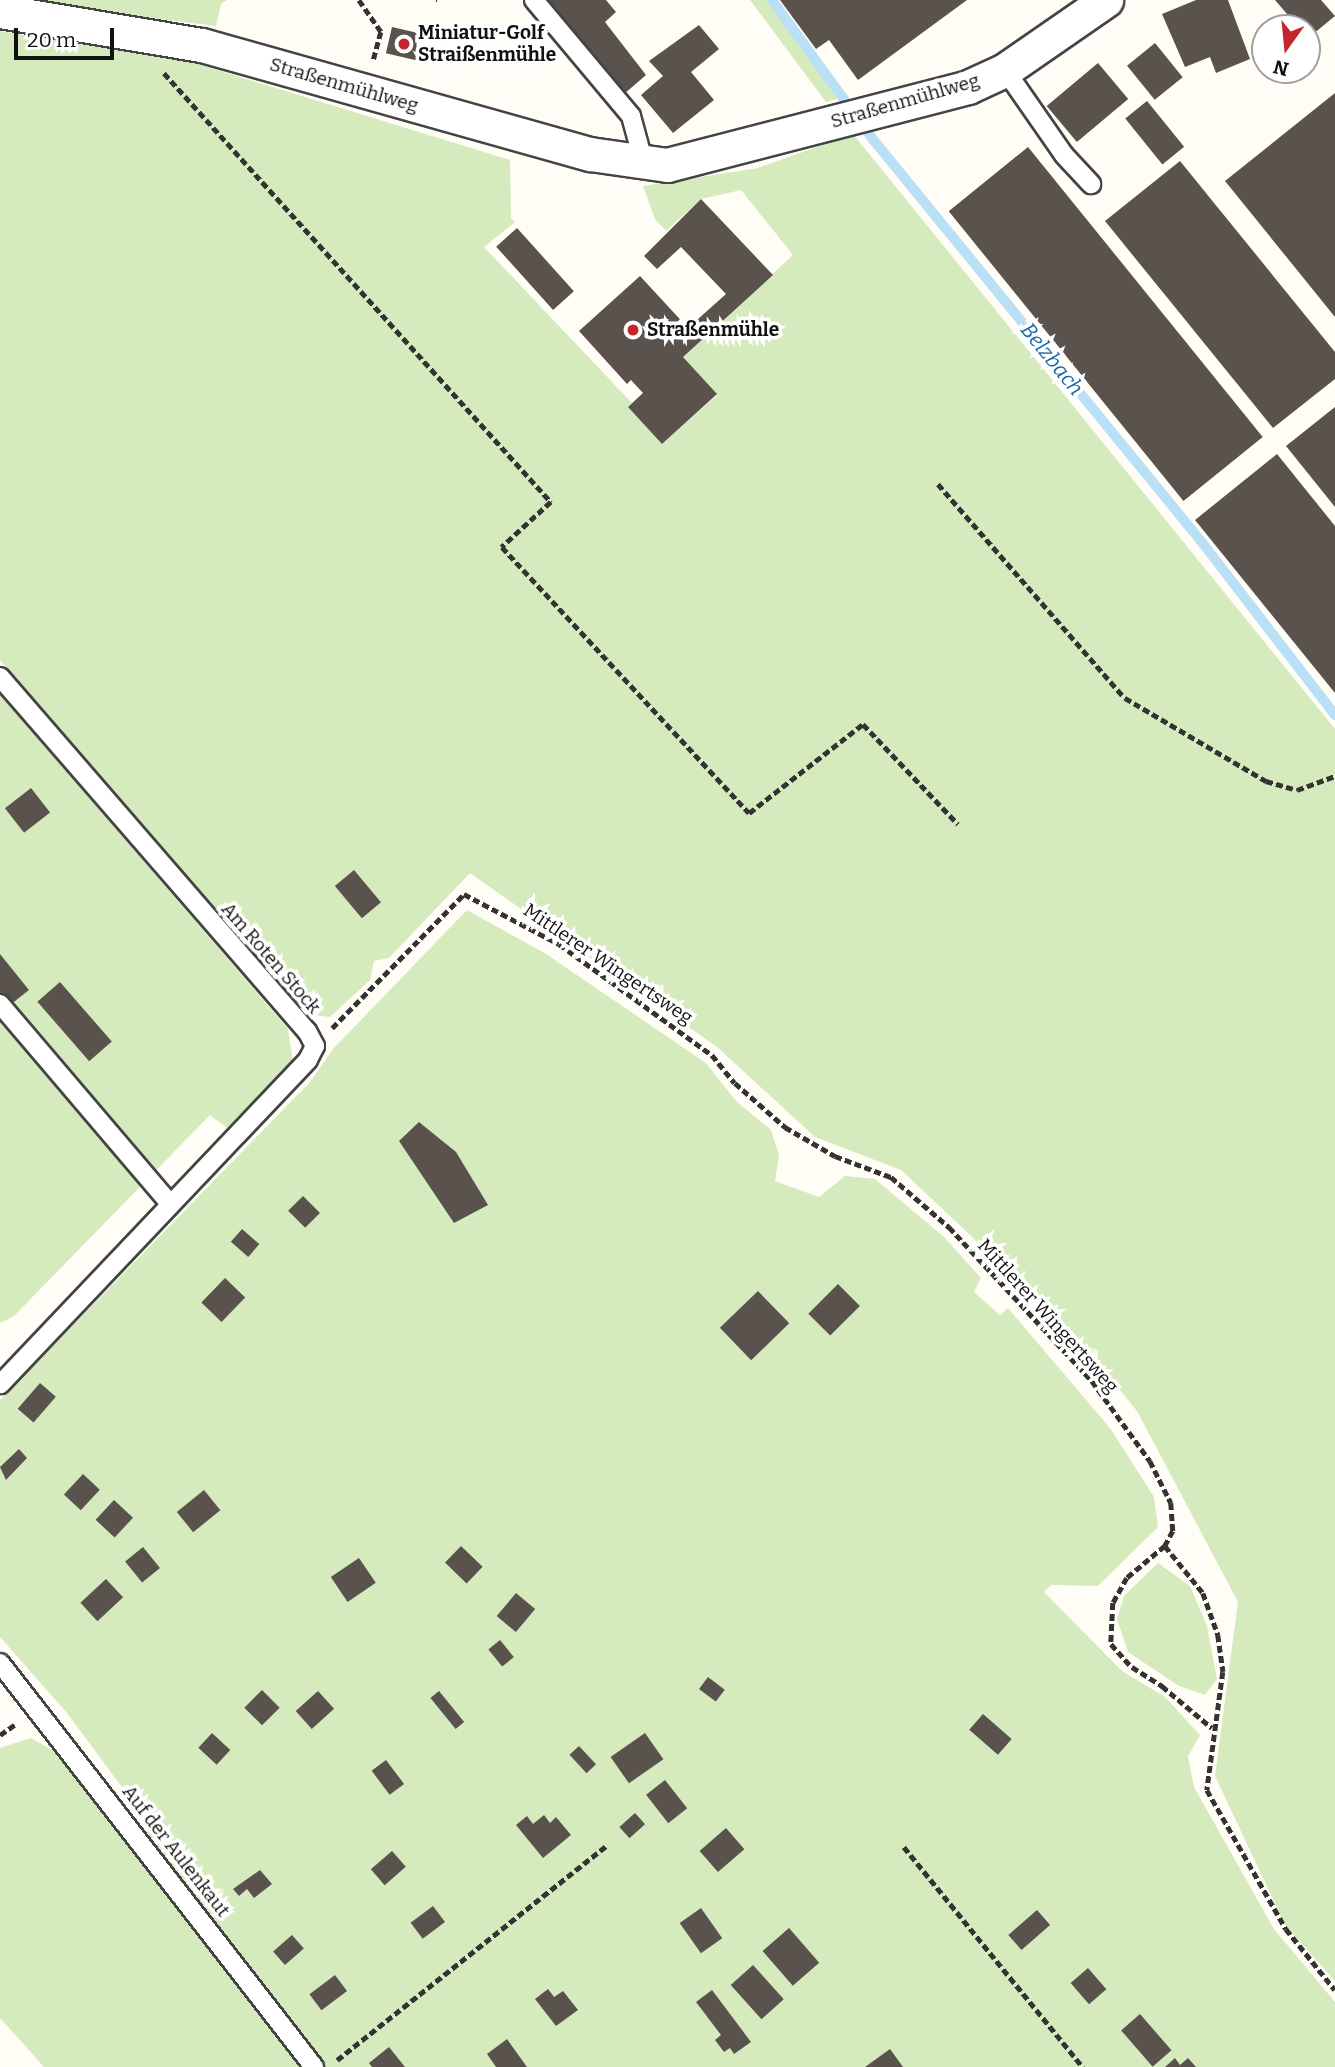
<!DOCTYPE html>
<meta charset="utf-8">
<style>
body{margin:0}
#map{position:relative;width:1335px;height:2067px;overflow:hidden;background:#fffdf5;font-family:Bitter,serif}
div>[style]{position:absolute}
.green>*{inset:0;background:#d5ebbd}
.stream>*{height:10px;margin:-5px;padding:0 5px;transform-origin:5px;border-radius:5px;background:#b9e0f7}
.building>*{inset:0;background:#5a524d;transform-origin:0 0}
.path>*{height:4.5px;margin-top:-2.25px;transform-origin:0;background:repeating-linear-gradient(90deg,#333 0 7px,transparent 0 10.5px)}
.roads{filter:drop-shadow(2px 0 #444) drop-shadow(-2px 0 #444) drop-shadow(0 2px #444) drop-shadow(0 -2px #444)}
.service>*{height:18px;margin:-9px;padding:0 9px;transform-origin:9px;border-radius:9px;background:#fff}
.minor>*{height:33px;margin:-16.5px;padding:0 16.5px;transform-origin:16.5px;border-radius:16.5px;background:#fff}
.dots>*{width:19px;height:19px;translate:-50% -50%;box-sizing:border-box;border:4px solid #fff;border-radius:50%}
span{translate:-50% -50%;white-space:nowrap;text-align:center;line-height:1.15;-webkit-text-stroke:7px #fff;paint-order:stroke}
.poi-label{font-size:19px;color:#111;font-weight:700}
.left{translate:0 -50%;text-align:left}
.street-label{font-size:19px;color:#111}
.water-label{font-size:21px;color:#1768a6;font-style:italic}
.north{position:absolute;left:1251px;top:14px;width:70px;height:70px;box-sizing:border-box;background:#fff;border:2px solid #a0a0a0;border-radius:50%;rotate:195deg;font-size:19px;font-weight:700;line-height:28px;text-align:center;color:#111}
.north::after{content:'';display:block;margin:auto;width:24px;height:32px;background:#c4262e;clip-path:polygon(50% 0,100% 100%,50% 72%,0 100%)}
.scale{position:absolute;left:14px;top:28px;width:100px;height:32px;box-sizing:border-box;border:4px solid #111;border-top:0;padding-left:9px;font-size:21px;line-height:24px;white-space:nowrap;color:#111;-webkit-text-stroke:5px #fff;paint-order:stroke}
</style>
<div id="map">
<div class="green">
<i style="clip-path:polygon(37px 0,227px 0,221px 4px,216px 26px,40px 4px)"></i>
<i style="clip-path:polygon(750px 0,773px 0,848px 96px,826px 102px)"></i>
<i style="clip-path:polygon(0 31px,191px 62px,510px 160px,511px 218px,515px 222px,484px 247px,632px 403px,628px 407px,662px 444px,717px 395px,683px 357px,793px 255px,741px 190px,701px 199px,666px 231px,655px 219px,643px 186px,758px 168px,853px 134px,1335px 729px,1335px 1981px,1285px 1925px,1215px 1776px,1238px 1602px,1137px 1411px,1072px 1331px,901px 1170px,815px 1137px,717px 1047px,470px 873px,389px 958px,374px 961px,370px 980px,330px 1017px,307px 1014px,0 660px)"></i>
<i style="clip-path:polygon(0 694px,288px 1029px,293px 1062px,227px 1128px,210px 1115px,14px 1316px,0 1323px)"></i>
<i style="clip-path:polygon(467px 910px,546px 954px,706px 1063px,736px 1101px,771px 1130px,779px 1155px,775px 1181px,819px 1197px,845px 1176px,875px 1179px,944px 1237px,981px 1278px,974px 1292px,1000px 1315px,1008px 1308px,1110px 1428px,1154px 1497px,1158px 1527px,1098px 1586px,1051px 1585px,1044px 1592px,1122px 1671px,1165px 1697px,1200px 1735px,1188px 1756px,1194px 1787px,1274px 1929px,1335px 2002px,1335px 2067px,326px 2067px,145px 1831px,150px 1825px,67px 1713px,0 1637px,0 1400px,310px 1082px,333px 1049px)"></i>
<i style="clip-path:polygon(1158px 1563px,1190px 1586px,1207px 1626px,1217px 1679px,1205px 1695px,1179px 1686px,1128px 1652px,1117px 1619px,1124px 1596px)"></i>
<i style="clip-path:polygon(31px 1738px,56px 1752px,300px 2067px,44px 2067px,0 2018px,0 1748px)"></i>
</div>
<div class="stream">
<i style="left:772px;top:0;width:169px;rotate:54.1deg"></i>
<i style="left:871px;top:137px;width:522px;rotate:50.76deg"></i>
<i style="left:1201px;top:541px;width:220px;rotate:52.4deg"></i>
</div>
<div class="building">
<i style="clip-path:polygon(548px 0,606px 0,616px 12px,605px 22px,646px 75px,624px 94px)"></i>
<i style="clip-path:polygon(780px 0,967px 0,858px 80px,829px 40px,816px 49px)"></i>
<i style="clip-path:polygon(1196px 0,1228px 0,1250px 59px,1216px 73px,1210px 57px,1185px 67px,1162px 14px)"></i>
<i style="clip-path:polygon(1275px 0,1321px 0,1335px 16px,1307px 39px,1307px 28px,1299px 28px)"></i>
<i style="clip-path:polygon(699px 25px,719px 49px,691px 72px,714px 100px,673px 133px,641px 95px,663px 76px,649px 61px)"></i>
<i style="left:392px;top:27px;width:31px;height:27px;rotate:13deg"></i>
<i style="left:1155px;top:43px;width:44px;height:36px;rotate:51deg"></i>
<i style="left:1098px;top:63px;width:47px;height:67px;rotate:50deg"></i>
<i style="clip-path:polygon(1335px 93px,1335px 317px,1225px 181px)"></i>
<i style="left:1147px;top:101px;width:59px;height:28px;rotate:51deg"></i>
<i style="left:1028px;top:147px;width:373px;height:102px;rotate:51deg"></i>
<i style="clip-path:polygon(1180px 161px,1335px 352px,1335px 379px,1273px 428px,1105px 221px)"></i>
<i style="clip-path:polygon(701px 199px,773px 275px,683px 357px,717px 394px,662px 444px,628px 407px,643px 393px,631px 380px,627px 384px,579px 331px,640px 276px,688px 328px,726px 294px,681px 247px,657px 269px,644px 256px)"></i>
<i style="left:517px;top:228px;width:85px;height:28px;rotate:48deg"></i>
<i style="clip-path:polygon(1335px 407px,1335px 507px,1286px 446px)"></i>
<i style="clip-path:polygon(1277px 454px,1335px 526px,1335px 693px,1195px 520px)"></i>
<i style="left:31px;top:788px;width:31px;height:33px;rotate:52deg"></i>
<i style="left:354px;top:870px;width:42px;height:25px;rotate:50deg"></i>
<i style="clip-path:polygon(0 954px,29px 990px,10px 1005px,0 993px)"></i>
<i style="left:60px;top:982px;width:79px;height:30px;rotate:49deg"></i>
<i style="clip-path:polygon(419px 1122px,456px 1152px,488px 1205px,454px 1223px,399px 1141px)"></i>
<i style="left:303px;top:1196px;width:24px;height:21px;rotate:45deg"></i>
<i style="left:242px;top:1229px;width:23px;height:17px;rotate:41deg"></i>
<i style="left:225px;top:1278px;width:28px;height:34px;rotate:44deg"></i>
<i style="left:838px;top:1284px;width:31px;height:42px;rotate:45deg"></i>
<i style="left:758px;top:1291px;width:45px;height:53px;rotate:46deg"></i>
<i style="left:40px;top:1383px;width:21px;height:34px;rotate:41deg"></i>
<i style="clip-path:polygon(19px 1449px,27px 1458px,6px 1480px,0 1467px)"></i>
<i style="left:83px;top:1474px;width:23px;height:28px;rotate:43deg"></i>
<i style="left:204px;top:1490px;width:26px;height:35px;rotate:51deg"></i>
<i style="left:114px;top:1500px;width:26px;height:27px;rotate:43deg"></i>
<i style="left:461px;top:1546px;width:30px;height:23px;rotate:44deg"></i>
<i style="left:143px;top:1547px;width:27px;height:23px;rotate:51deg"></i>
<i style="left:359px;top:1558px;width:30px;height:34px;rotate:56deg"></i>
<i style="left:106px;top:1579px;width:25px;height:35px;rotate:47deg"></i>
<i style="left:516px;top:1593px;width:25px;height:30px;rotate:40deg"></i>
<i style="left:500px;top:1640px;width:22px;height:15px;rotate:51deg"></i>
<i style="left:708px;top:1677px;width:21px;height:15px;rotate:37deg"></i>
<i style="left:262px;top:1690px;width:25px;height:25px;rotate:45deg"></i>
<i style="left:318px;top:1691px;width:24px;height:30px;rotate:48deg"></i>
<i style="left:439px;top:1691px;width:40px;height:11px;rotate:51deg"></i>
<i style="left:983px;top:1714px;width:38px;height:21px;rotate:41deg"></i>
<i style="left:212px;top:1733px;width:25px;height:20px;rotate:43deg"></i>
<i style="left:645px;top:1733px;width:32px;height:42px;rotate:55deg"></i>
<i style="left:579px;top:1746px;width:25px;height:13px;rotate:47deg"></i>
<i style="left:386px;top:1760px;width:30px;height:18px;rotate:53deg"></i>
<i style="left:665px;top:1780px;width:36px;height:24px;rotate:52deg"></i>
<i style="left:635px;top:1813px;width:15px;height:21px;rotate:48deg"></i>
<i style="clip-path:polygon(544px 1815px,550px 1823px,556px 1817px,571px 1835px,543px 1858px,516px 1825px,527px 1816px,533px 1824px)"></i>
<i style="left:726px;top:1828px;width:28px;height:35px;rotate:49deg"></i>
<i style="left:392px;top:1851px;width:21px;height:28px;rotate:49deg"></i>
<i style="clip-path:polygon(260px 1870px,272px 1884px,254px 1898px,247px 1889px,239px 1896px,233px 1889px)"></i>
<i style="left:433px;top:1906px;width:20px;height:28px;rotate:53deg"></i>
<i style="left:701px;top:1908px;width:37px;height:26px;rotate:55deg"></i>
<i style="left:1037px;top:1910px;width:20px;height:38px;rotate:49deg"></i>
<i style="left:789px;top:1928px;width:46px;height:35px;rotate:49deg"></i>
<i style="left:292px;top:1935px;width:18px;height:25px;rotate:49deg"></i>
<i style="left:753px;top:1965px;width:46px;height:30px;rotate:48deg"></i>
<i style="left:1088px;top:1968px;width:28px;height:23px;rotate:49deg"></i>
<i style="left:335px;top:1975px;width:20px;height:32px;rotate:53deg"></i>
<i style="clip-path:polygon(548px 1989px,554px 1997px,563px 1991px,578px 2010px,556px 2026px,535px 1999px)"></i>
<i style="clip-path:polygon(712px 1990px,751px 2042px,734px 2054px,730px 2048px,724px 2052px,715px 2040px,721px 2035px,696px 2002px)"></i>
<i style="left:1140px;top:2014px;width:48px;height:25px;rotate:49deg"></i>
<i style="clip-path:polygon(507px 2039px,527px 2067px,496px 2067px,487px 2054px)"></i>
<i style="clip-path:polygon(389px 2047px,405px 2067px,372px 2067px,369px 2063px)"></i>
<i style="clip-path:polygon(890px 2049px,903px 2067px,865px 2067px)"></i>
<i style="clip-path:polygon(1175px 2058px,1180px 2065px,1188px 2058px,1196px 2067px,1165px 2067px)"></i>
</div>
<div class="path">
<i style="left:359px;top:0;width:39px;rotate:55deg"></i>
<i style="left:381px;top:32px;width:30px;rotate:105deg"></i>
<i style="left:436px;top:0;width:1px"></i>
<i style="left:164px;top:73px;width:578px;rotate:47.95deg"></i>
<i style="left:551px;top:502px;width:67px;rotate:137.4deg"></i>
<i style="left:502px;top:547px;width:363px;rotate:47.1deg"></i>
<i style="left:749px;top:813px;width:145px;rotate:-38deg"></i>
<i style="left:863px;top:724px;width:138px;rotate:46.5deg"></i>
<i style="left:938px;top:484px;width:284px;rotate:48.9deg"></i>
<i style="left:1125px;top:698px;width:164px;rotate:30.5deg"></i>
<i style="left:1266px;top:781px;width:32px;rotate:16deg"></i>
<i style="left:1297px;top:790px;width:40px;rotate:-20.2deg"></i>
<i style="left:332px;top:1028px;width:188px;rotate:-45.4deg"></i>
<i style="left:464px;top:894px;width:107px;rotate:27.8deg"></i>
<i style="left:559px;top:944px;width:189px;rotate:36deg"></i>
<i style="left:712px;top:1055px;width:36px;rotate:51deg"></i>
<i style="left:735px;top:1083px;width:67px;rotate:41.3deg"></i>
<i style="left:785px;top:1127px;width:58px;rotate:30.1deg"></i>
<i style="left:835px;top:1156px;width:60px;rotate:20.6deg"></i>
<i style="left:891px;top:1177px;width:77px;rotate:40.8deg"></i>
<i style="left:949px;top:1227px;width:210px;rotate:47.1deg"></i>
<i style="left:1092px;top:1381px;width:99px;rotate:54.1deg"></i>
<i style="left:1150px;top:1461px;width:47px;rotate:63.4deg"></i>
<i style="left:1171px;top:1503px;width:28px;rotate:86deg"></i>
<i style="left:1173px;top:1531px;width:17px;rotate:118deg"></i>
<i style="left:1165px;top:1546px;width:60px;rotate:51deg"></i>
<i style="left:1203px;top:1593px;width:45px;rotate:70.3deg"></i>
<i style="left:1218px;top:1635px;width:37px;rotate:82deg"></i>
<i style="left:1223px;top:1672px;width:119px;rotate:97.7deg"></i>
<i style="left:1207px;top:1790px;width:160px;rotate:60.4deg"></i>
<i style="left:1286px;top:1929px;width:78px;rotate:51.2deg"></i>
<i style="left:1165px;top:1546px;width:50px;rotate:139.9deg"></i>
<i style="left:1127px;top:1578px;width:29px;rotate:119deg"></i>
<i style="left:1113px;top:1603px;width:41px;rotate:92.8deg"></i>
<i style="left:1111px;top:1644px;width:31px;rotate:48deg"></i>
<i style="left:1132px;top:1667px;width:36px;rotate:32deg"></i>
<i style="left:1162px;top:1686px;width:65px;rotate:40deg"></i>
<i style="left:0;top:1735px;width:19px;rotate:-35deg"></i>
<i style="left:904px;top:1847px;width:284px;rotate:50.9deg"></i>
<i style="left:337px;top:2060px;width:344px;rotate:-38.5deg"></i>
</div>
<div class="roads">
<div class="service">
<i style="left:534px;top:0;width:151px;rotate:50.1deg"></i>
<i style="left:631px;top:116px;width:50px;rotate:74.8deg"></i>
<i style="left:1005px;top:70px;width:103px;rotate:55.2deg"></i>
<i style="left:1064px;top:155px;width:40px;rotate:47deg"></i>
<i style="left:0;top:677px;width:469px;rotate:49.1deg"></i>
<i style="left:307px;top:1031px;width:17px;rotate:62deg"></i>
<i style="left:315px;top:1046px;width:16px;rotate:117deg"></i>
<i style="left:308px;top:1060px;width:447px;rotate:133.5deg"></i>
<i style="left:0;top:1004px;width:262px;rotate:49.6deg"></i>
<i style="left:0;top:1663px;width:512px;rotate:52.14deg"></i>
</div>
<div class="minor">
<i style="left:0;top:11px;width:205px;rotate:9.6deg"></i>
<i style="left:202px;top:45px;width:403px;rotate:15.7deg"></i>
<i style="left:590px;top:154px;width:78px;rotate:8.1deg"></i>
<i style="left:667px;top:165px;width:311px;rotate:-14.5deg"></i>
<i style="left:968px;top:87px;width:41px;rotate:-24.7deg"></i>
<i style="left:1005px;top:70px;width:123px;rotate:-34.7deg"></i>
</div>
</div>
<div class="dots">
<i style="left:404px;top:44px;background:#c4262e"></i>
<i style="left:633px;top:330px;background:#c4262e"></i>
</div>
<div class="poi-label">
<span class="left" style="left:418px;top:44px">Miniatur-Golf<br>Straißenmühle</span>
<span class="left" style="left:647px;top:330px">Straßenmühle</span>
</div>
<div class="street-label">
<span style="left:344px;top:85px;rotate:16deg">Straßenmühlweg</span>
<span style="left:905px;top:101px;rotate:-16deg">Straßenmühlweg</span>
<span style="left:271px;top:958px;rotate:49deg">Am Roten Stock</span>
<span style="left:608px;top:964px;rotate:34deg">Mittlerer Wingertsweg</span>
<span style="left:1048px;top:1316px;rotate:48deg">Mittlerer Wingertsweg</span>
<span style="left:176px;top:1851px;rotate:52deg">Auf der Aulenkaut</span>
</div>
<div class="water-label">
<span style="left:1052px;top:359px;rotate:51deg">Belzbach</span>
</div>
<div class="north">N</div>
<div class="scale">20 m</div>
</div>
